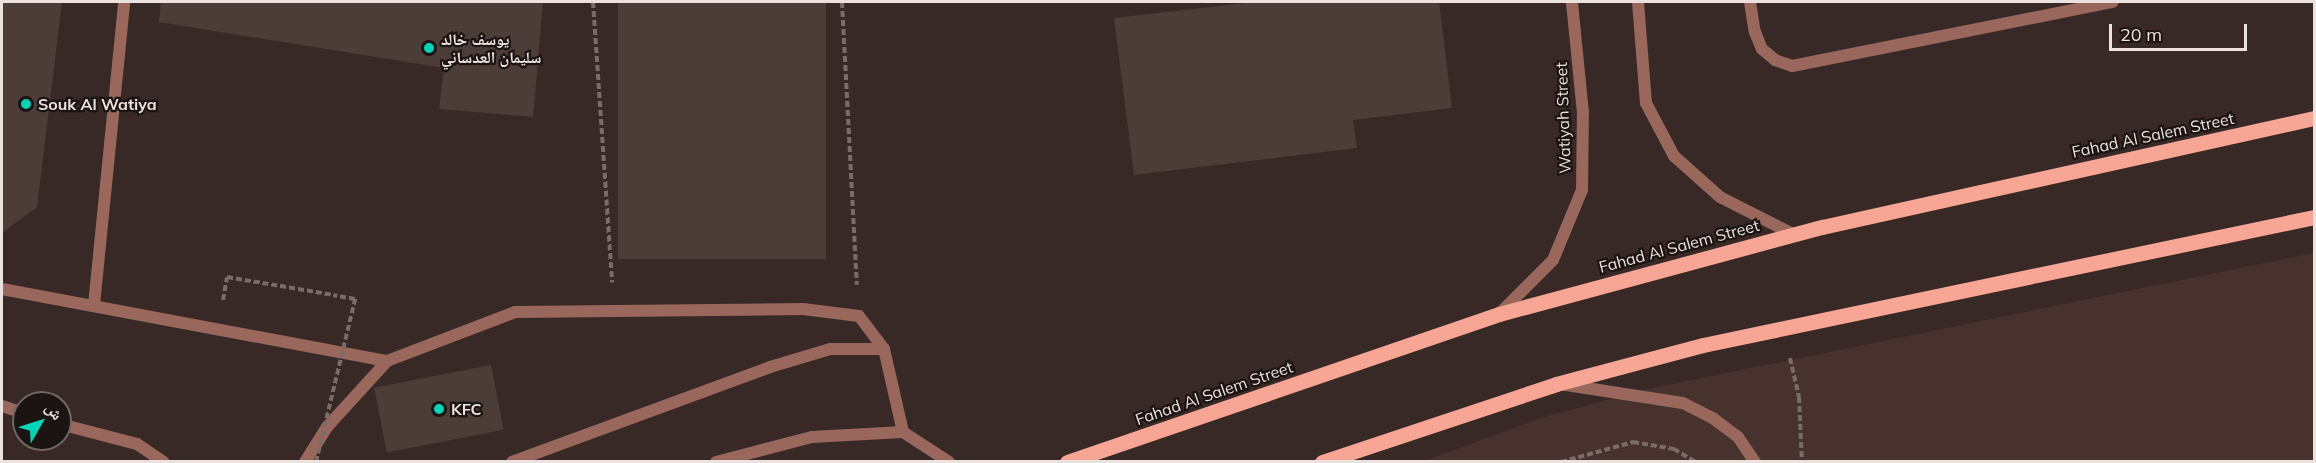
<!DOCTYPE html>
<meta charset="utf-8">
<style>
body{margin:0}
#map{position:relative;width:2316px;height:463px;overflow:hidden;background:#392926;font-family:Mulish,"Noto Naskh Arabic",sans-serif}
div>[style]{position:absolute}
.built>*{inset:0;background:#47322e}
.building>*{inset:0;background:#4d3d39;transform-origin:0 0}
.path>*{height:4px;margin-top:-2px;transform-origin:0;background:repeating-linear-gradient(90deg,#796b68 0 6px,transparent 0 9px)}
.lane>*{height:12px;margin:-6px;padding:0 6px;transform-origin:6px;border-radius:6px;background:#99675c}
.street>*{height:12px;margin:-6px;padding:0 6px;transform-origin:6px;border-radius:6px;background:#99675c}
.primary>*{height:15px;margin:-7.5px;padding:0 7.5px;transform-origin:7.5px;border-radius:7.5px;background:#f7a594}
.path-bridge>*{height:4px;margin-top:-2px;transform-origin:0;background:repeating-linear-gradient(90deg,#796b68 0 6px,transparent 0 9px)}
.dots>*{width:16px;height:16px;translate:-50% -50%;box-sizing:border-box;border:3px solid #1b1412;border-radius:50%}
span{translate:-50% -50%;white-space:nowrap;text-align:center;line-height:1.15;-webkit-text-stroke:4.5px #1b1412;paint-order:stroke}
.poi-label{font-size:16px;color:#ebe1df;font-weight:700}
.left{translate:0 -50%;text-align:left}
.street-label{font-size:16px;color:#ebe1df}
.frame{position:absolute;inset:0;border:3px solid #ebe1df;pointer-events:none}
.north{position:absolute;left:12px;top:391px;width:60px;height:60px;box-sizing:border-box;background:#1b1412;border:2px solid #6e6664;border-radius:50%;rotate:51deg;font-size:16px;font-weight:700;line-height:24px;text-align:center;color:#ebe1df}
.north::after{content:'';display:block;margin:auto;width:21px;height:27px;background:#01d5b6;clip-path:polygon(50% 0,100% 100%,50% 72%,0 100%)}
.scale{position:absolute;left:2109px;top:24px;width:138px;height:27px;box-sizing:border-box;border:3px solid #ebe1df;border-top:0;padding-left:8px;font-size:18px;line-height:21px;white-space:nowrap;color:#ebe1df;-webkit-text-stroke:4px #1b1412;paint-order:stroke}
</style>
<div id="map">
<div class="built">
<i style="clip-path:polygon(2314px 253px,2314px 461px,1421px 462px,1541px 418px,1643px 390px)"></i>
</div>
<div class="building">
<i style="clip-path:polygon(2px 2px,62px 2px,37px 207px,2px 233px)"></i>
<i style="clip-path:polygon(161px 2px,543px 2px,533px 117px,439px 109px,444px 68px,159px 22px)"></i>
<i style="left:618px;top:2px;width:208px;height:257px"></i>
<i style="clip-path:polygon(1254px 2px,1439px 2px,1452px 108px,1353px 120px,1357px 148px,1134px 175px,1114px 18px)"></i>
<i style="left:491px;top:365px;width:66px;height:119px;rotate:79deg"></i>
</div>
<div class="path">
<i style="left:593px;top:2px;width:281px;rotate:86.1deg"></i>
<i style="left:842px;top:2px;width:283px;rotate:87deg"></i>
<i style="left:223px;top:300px;width:23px;rotate:-80deg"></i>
<i style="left:227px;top:277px;width:108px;rotate:9.6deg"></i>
<i style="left:1790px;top:358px;width:40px;rotate:77deg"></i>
<i style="left:1799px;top:397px;width:65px;rotate:87.4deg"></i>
<i style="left:1561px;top:462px;width:75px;rotate:-15.5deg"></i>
<i style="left:1633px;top:442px;width:42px;rotate:9.7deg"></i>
<i style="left:1674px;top:449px;width:26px;rotate:31deg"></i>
</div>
<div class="lane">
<i style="left:1750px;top:2px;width:30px;rotate:81deg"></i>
<i style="left:1755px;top:32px;width:18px;rotate:68deg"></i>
<i style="left:1762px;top:49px;width:17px;rotate:40deg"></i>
<i style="left:1775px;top:60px;width:18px;rotate:19deg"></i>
<i style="left:1792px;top:66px;width:327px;rotate:-11.3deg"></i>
<i style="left:2px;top:289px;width:392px;rotate:10.6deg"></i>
<i style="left:94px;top:305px;width:304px;rotate:-84.3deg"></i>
<i style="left:2px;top:406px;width:23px;rotate:18deg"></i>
<i style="left:60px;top:424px;width:80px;rotate:14.6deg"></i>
<i style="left:137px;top:444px;width:32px;rotate:34deg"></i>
<i style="left:305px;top:462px;width:41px;rotate:-57.8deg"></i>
<i style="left:327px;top:427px;width:89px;rotate:-47.7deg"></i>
<i style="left:387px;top:361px;width:137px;rotate:-20.9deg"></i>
<i style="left:515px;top:312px;width:288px;rotate:-0.6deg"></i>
<i style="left:803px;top:309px;width:56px;rotate:7.1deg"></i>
<i style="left:859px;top:316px;width:41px;rotate:52.9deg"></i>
<i style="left:884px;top:349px;width:85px;rotate:77.1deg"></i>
<i style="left:512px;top:462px;width:275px;rotate:-20.2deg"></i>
<i style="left:770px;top:367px;width:63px;rotate:-16.7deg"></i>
<i style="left:830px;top:349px;width:54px"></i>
<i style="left:716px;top:462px;width:99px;rotate:-14.6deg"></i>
<i style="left:812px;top:437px;width:91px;rotate:-3.1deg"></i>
<i style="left:903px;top:432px;width:55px;rotate:33.1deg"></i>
</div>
<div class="street">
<i style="left:1638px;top:2px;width:101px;rotate:85.5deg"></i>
<i style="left:1646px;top:103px;width:60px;rotate:62.2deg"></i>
<i style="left:1674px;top:156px;width:62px;rotate:41.7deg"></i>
<i style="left:1720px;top:197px;width:82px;rotate:26.9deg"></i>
<i style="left:1499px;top:314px;width:76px;rotate:-45deg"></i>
<i style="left:1553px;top:260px;width:76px;rotate:-67.5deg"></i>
<i style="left:1582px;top:190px;width:77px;rotate:-89.3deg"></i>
<i style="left:1583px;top:113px;width:112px;rotate:-95.7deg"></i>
<i style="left:1560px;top:384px;width:124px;rotate:8.8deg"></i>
<i style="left:1683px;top:403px;width:35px;rotate:27deg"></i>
<i style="left:1714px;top:419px;width:30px;rotate:37deg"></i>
<i style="left:1738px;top:437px;width:30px;rotate:56deg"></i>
</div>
<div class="primary">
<i style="left:1067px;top:462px;width:457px;rotate:-18.9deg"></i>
<i style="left:1499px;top:314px;width:335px;rotate:-15.1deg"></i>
<i style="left:1822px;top:227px;width:504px;rotate:-12.49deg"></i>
<i style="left:1322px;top:462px;width:247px;rotate:-18.4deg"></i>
<i style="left:1556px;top:384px;width:152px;rotate:-14.9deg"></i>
<i style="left:1703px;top:345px;width:624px;rotate:-11.83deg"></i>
</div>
<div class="path-bridge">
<i style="left:316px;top:462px;width:168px;rotate:-76.5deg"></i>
<i style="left:355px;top:299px;width:22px;rotate:-170deg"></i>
</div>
<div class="dots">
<i style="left:429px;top:48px;background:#01d5b6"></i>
<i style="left:26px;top:104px;background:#01d5b6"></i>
<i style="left:439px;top:409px;background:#01d5b6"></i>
</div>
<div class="poi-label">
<span class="left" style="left:441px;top:48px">يوسف خالد<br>سليمان العدساني</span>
<span class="left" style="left:38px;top:104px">Souk Al Watiya</span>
<span class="left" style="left:451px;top:409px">KFC</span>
</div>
<div class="street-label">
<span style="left:1563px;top:118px;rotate:-92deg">Watiyah Street</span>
<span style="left:2153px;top:135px;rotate:-12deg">Fahad Al Salem Street</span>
<span style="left:1679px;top:246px;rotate:-15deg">Fahad Al Salem Street</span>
<span style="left:1214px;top:393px;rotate:-19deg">Fahad Al Salem Street</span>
</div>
<div class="frame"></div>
<div class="north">ش</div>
<div class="scale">20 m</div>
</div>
